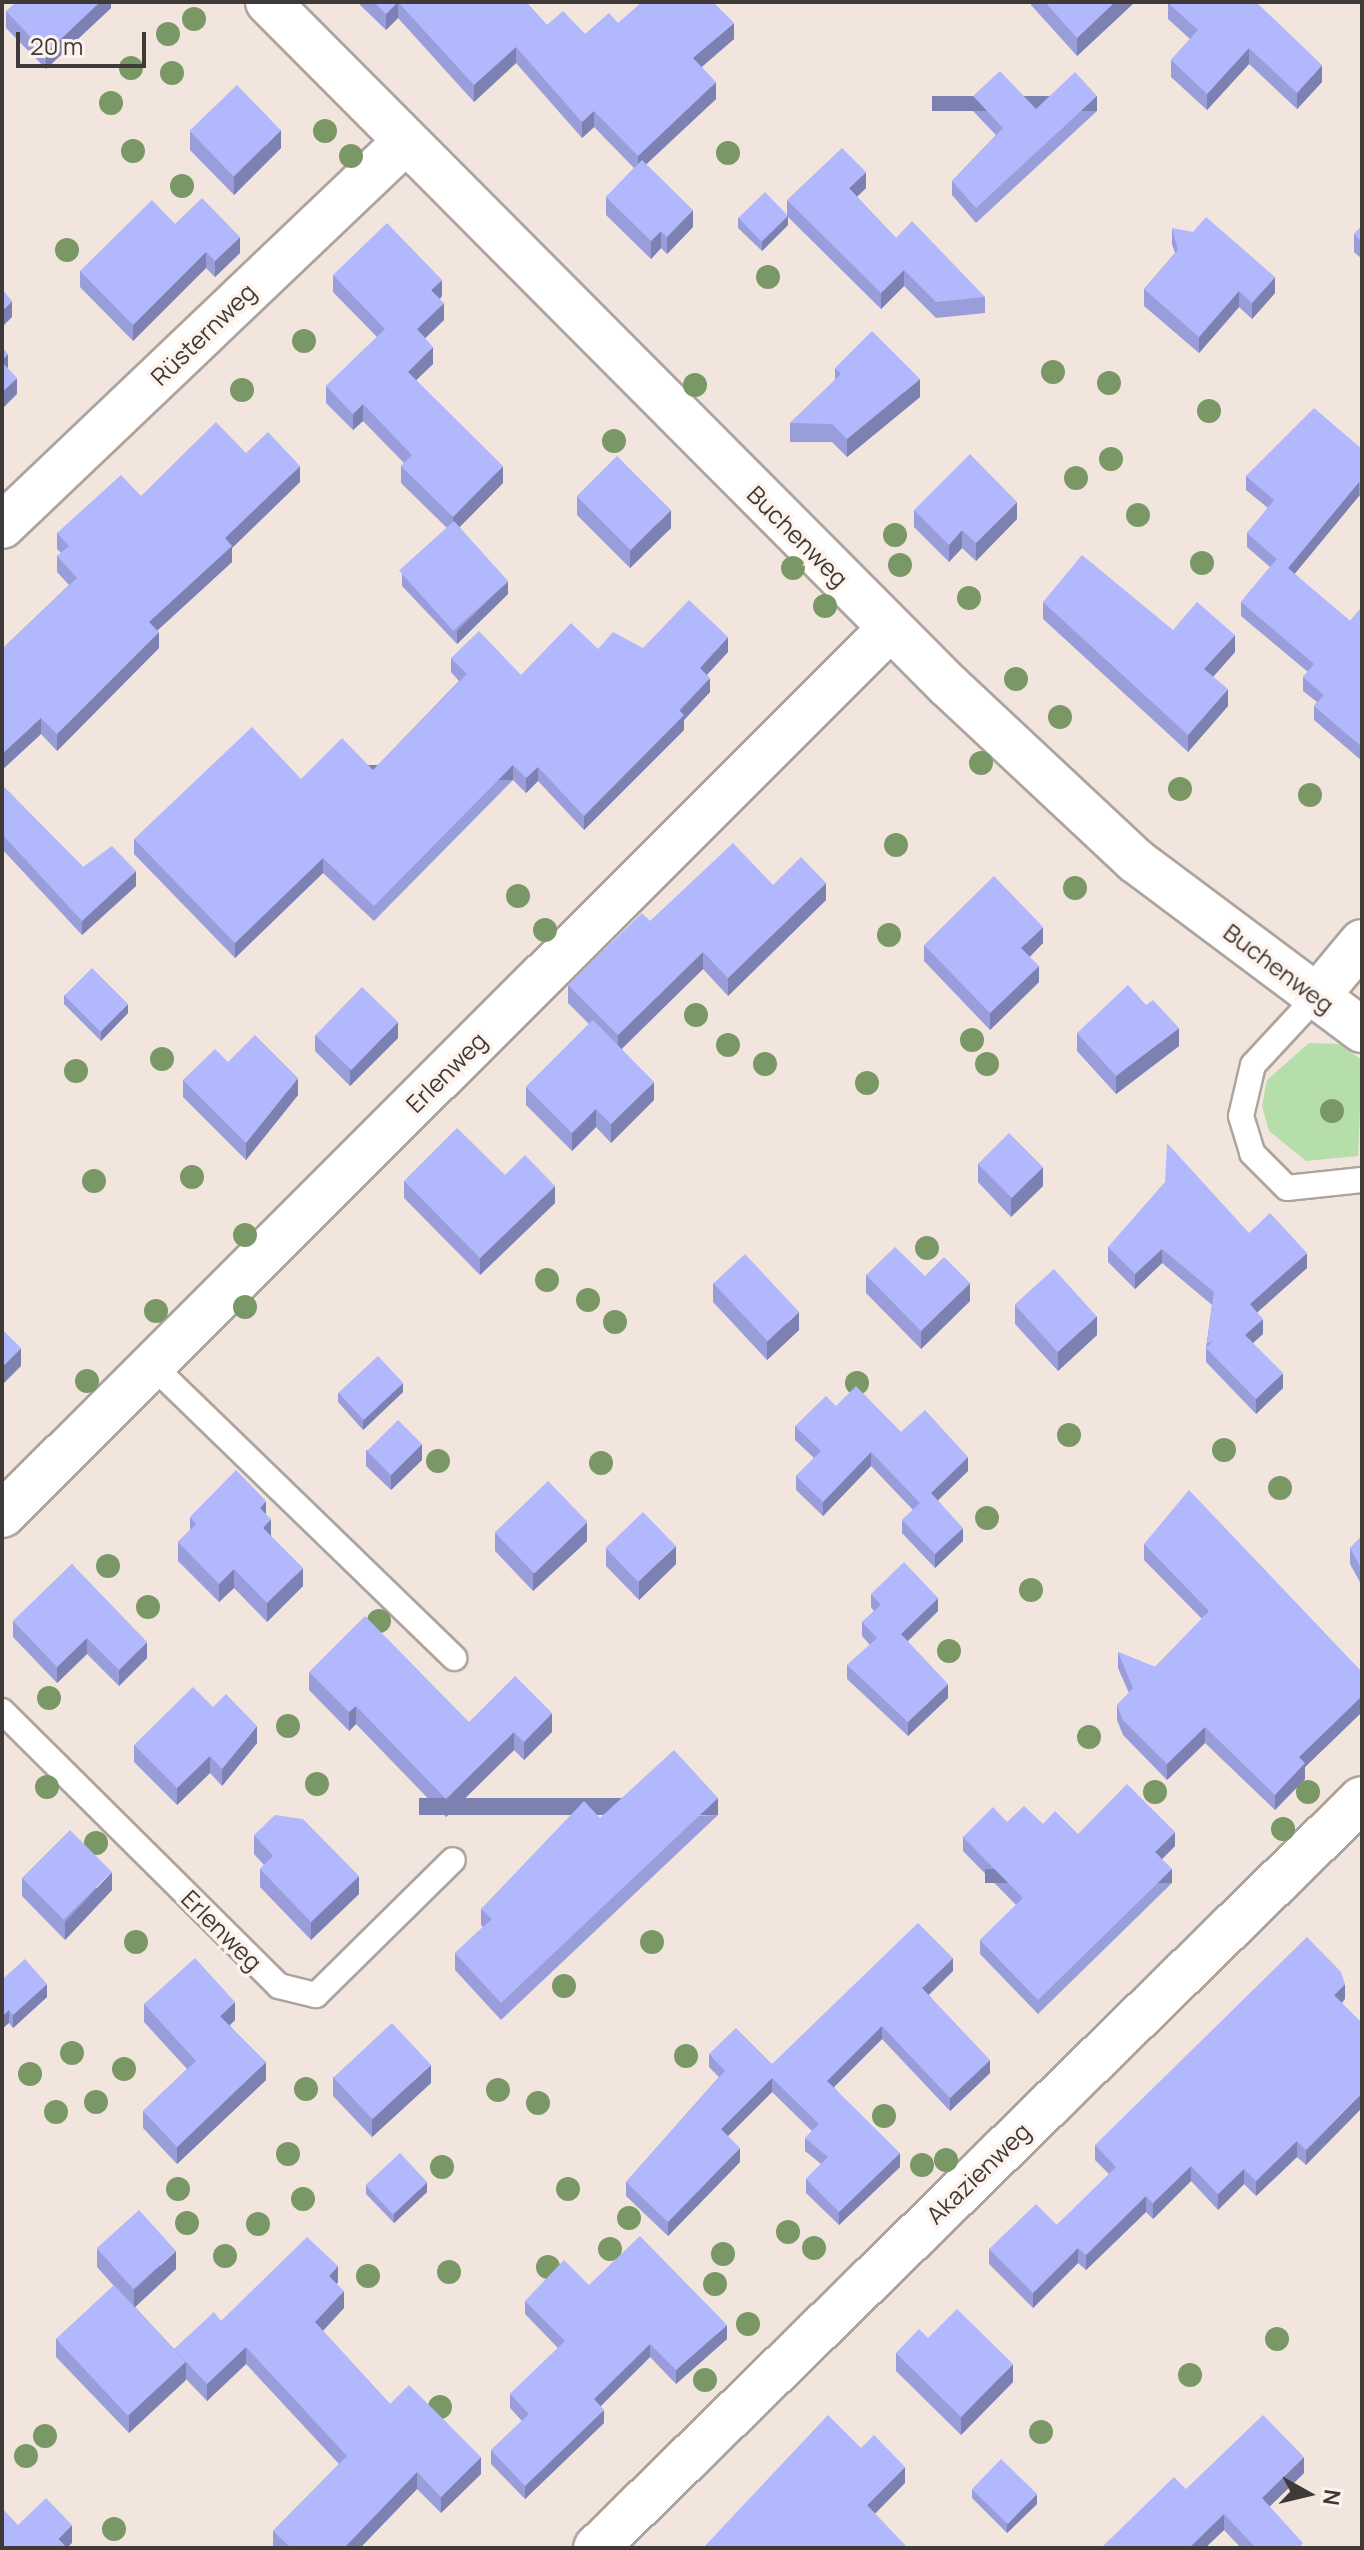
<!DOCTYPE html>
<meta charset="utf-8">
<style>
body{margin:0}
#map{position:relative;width:1364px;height:2550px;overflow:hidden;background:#f1e5de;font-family:Manrope,sans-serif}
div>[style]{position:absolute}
.green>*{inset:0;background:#b5deab}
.roads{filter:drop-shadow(2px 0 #aea39d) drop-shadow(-2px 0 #aea39d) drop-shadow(0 2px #aea39d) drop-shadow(0 -2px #aea39d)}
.service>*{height:24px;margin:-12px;padding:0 12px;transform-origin:12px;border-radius:12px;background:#fff}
.minor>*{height:44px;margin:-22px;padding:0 22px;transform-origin:22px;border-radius:22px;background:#fff}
.trees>*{width:24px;height:24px;margin:-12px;border-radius:50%;background:#7a9866}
.wall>*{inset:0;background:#999eda}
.shaded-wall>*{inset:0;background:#7d81b1;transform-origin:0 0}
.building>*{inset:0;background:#b2b8fd;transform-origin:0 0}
span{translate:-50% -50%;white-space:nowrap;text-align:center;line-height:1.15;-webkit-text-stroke:7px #fef3ec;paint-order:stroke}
.street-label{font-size:24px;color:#3f3a37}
.frame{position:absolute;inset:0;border:4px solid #3f3a37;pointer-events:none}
.north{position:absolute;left:1268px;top:2454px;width:80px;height:80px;-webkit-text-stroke:6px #fef3ec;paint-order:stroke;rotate:98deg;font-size:22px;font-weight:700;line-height:32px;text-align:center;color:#3f3a37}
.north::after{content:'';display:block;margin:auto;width:28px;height:36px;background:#3f3a37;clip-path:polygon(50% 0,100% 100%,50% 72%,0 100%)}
.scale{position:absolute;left:16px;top:32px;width:130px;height:36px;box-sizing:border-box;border:4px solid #3f3a37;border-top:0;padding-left:10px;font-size:24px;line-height:28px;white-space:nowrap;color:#3f3a37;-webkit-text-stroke:6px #fef3ec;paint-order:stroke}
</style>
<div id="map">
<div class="green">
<i style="clip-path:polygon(1309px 1043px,1340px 1044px,1362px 1060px,1358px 1156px,1306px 1161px,1269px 1131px,1262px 1106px,1267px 1080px)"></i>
</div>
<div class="roads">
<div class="service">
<i style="left:1317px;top:996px;width:94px;rotate:132.8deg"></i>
<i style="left:1253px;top:1065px;width:52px;rotate:103.2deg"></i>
<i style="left:1241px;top:1116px;width:39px;rotate:73deg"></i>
<i style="left:1252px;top:1153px;width:49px;rotate:45deg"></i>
<i style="left:1287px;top:1188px;width:75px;rotate:-6.1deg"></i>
<i style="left:152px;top:1365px;width:421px;rotate:44.1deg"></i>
<i style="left:2px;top:1711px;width:390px;rotate:44.8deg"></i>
<i style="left:279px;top:1986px;width:38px;rotate:14deg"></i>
<i style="left:316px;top:1995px;width:192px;rotate:-44.6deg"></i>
</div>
<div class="minor">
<i style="left:268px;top:2px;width:965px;rotate:45.13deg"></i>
<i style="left:949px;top:686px;width:256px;rotate:43.1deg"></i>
<i style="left:1136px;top:861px;width:282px;rotate:36.8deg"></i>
<i style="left:2px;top:526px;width:557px;rotate:-43.62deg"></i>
<i style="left:1317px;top:996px;width:70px;rotate:-50.2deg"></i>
<i style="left:2px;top:1515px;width:1254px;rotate:-44.94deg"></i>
<i style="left:596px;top:2548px;width:1071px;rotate:-44.36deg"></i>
</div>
</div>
<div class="trees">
<i style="left:194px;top:19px"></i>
<i style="left:168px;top:34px"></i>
<i style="left:131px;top:68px"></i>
<i style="left:172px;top:73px"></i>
<i style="left:111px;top:103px"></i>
<i style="left:325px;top:131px"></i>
<i style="left:133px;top:151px"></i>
<i style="left:728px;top:153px"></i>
<i style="left:351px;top:156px"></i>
<i style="left:182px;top:186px"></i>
<i style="left:67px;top:250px"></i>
<i style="left:768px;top:277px"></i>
<i style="left:304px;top:341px"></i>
<i style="left:1053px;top:372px"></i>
<i style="left:1109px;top:383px"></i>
<i style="left:695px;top:385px"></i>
<i style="left:242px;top:390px"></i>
<i style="left:1209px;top:411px"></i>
<i style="left:614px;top:441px"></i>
<i style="left:1111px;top:459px"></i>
<i style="left:1076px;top:478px"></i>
<i style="left:1138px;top:515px"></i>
<i style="left:895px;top:535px"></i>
<i style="left:1202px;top:563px"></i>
<i style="left:900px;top:565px"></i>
<i style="left:793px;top:568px"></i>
<i style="left:969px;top:598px"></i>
<i style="left:825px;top:606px"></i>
<i style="left:1016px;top:679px"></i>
<i style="left:1060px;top:717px"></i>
<i style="left:981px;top:763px"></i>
<i style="left:1180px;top:789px"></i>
<i style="left:1310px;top:795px"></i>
<i style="left:896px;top:845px"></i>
<i style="left:1075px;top:888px"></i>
<i style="left:518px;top:896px"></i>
<i style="left:545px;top:930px"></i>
<i style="left:889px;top:935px"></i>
<i style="left:696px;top:1015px"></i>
<i style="left:972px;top:1040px"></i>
<i style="left:728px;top:1045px"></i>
<i style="left:162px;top:1059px"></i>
<i style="left:765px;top:1064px"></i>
<i style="left:987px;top:1064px"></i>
<i style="left:76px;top:1071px"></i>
<i style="left:867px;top:1083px"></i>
<i style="left:1332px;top:1111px"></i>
<i style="left:192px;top:1177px"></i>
<i style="left:94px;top:1181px"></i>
<i style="left:245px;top:1235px"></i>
<i style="left:927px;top:1248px"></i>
<i style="left:547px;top:1280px"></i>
<i style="left:588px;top:1300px"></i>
<i style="left:245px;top:1307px"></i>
<i style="left:156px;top:1311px"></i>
<i style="left:615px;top:1322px"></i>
<i style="left:87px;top:1381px"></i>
<i style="left:857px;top:1383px"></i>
<i style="left:1069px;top:1435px"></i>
<i style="left:1224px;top:1450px"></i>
<i style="left:438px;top:1461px"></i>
<i style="left:601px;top:1463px"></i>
<i style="left:1280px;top:1488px"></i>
<i style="left:987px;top:1518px"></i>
<i style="left:108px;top:1566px"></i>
<i style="left:1031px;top:1590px"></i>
<i style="left:148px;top:1607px"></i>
<i style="left:379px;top:1621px"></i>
<i style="left:949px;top:1651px"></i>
<i style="left:49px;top:1698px"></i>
<i style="left:288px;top:1726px"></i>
<i style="left:1089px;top:1737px"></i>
<i style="left:317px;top:1784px"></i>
<i style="left:47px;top:1787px"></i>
<i style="left:1155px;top:1792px"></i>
<i style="left:1308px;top:1792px"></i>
<i style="left:1283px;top:1829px"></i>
<i style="left:96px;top:1843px"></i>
<i style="left:136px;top:1942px"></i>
<i style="left:652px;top:1942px"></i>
<i style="left:564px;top:1986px"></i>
<i style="left:72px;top:2053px"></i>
<i style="left:686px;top:2056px"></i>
<i style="left:124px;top:2069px"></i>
<i style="left:30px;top:2074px"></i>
<i style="left:306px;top:2089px"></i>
<i style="left:498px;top:2090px"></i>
<i style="left:96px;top:2102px"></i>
<i style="left:538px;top:2103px"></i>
<i style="left:56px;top:2112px"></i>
<i style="left:884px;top:2116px"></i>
<i style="left:288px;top:2154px"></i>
<i style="left:946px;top:2160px"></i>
<i style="left:922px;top:2165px"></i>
<i style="left:442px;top:2167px"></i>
<i style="left:178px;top:2189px"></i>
<i style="left:568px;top:2189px"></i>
<i style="left:303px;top:2199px"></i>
<i style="left:629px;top:2218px"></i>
<i style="left:187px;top:2223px"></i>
<i style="left:258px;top:2224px"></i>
<i style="left:788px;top:2232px"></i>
<i style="left:814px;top:2248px"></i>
<i style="left:610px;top:2249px"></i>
<i style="left:723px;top:2254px"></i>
<i style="left:225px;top:2256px"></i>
<i style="left:548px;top:2267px"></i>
<i style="left:449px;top:2272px"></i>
<i style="left:368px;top:2276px"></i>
<i style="left:715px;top:2284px"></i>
<i style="left:748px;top:2324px"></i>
<i style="left:1277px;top:2339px"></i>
<i style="left:1190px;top:2375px"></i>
<i style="left:705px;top:2380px"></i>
<i style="left:440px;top:2407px"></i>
<i style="left:1041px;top:2432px"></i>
<i style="left:45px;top:2436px"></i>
<i style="left:26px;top:2456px"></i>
<i style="left:114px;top:2529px"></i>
</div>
<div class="wall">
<i style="clip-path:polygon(111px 2px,111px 8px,46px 69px,6px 28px,6px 11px)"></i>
<i style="clip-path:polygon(357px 2px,526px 2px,547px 25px,585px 34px,618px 23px,734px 39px,702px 67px,716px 99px,646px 164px,693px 227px,667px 254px,661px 248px,651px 259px,606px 215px,606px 197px,634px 168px,594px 127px,582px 138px,516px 63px,474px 102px,398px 18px,386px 30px)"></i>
<i style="clip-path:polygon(1031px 2px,1135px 2px,1077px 56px,1031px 5px)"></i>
<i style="clip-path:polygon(1168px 3px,1322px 82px,1297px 109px,1249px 64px,1207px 110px,1171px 77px,1171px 60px,1190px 39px,1168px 19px)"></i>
<i style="clip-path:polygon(973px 96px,1036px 109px,1097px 111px,976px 223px,952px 195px,952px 181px,996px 135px,973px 111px)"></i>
<i style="clip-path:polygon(190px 132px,281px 148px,234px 195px,190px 150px)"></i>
<i style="clip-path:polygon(866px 188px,857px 197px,896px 238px,985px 297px,985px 313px,936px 318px,904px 286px,881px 309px,788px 217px,788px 225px,762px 251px,738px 228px,738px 218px,787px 215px,787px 200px)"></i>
<i style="clip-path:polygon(175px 224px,240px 253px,215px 277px,206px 268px,133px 341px,80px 287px,80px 271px)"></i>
<i style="clip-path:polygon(1362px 226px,1362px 259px,1354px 252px,1354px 234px)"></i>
<i style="clip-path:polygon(1172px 228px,1275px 293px,1252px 319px,1239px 307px,1199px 353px,1144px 306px,1144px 289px,1175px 253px,1172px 244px)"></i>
<i style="clip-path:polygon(333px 275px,442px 296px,440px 299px,444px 320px,425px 338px,433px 364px,416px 380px,503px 483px,459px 527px,508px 594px,457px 644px,402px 586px,402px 573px,447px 528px,401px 483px,401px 466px,404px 463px,363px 421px,353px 430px,326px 403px,326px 386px,377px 337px,333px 292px)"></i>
<i style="clip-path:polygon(835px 368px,920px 397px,847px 457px,832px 442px,790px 442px,790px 423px,835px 380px)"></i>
<i style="clip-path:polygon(1362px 449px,1362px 498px,1359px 496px,1294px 574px,1350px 621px,1362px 607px,1362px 761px,1314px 720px,1314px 706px,1317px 702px,1303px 691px,1303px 677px,1308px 672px,1241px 616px,1241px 602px,1270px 567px,1247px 547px,1247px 533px,1268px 508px,1246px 490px,1246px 476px)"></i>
<i style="clip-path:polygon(246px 453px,300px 482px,232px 548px,232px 562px,158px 630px,159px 648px,57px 751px,41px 734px,2px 770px,2px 649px,69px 585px,57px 572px,57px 556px,61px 553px,57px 549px,57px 533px,141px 496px)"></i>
<i style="clip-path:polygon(577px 497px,671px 528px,630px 568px,577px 515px)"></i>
<i style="clip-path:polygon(914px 510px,1017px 519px,976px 561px,962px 548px,949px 562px,914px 527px)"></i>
<i style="clip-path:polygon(1043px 602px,1235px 652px,1213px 677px,1228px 706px,1188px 752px,1043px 619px)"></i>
<i style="clip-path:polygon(643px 648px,728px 652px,707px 675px,710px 692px,684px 720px,684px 730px,584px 830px,538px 781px,526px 793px,513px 780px,374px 921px,323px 873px,235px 958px,134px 854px,134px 839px,301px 779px,373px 770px,459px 681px,451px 672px,451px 658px,521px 675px,598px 649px)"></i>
<i style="clip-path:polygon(2px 785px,83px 867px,136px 886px,82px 935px,2px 849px)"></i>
<i style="clip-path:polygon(773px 885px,826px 900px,728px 996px,703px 969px,622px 1049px,654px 1100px,611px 1143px,596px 1127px,572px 1151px,526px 1105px,526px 1087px,589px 1024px,568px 1003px,568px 985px,650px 921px)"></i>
<i style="clip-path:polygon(1043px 943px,1030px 957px,1039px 982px,990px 1030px,924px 961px,924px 945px)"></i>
<i style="clip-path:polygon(64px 995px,128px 1013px,101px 1041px,64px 1004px)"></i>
<i style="clip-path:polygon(1077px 1033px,1179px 1046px,1116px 1094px,1077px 1051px)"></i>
<i style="clip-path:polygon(315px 1035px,398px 1038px,350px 1086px,315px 1051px)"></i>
<i style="clip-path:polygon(228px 1062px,298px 1095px,246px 1160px,183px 1097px,183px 1080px)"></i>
<i style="clip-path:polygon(978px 1164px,1043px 1186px,1011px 1217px,978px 1182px)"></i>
<i style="clip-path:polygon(505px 1175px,555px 1203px,480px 1275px,404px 1198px,404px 1181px)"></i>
<i style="clip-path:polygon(1249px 1233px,1307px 1268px,1257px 1312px,1263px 1334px,1253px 1343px,1283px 1388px,1256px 1414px,1206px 1362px,1206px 1348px,1212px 1305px,1162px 1263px,1135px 1289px,1108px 1262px,1108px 1247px)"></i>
<i style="clip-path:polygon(866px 1275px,925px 1276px,970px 1301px,921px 1349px,866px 1293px)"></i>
<i style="clip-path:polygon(713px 1283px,799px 1330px,767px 1360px,713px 1302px)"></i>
<i style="clip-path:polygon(1015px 1305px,1097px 1335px,1058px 1371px,1015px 1324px)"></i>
<i style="clip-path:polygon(403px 1392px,363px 1430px,338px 1402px,338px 1393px)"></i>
<i style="clip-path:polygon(836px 1406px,901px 1432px,968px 1471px,938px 1500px,963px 1541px,935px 1568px,902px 1533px,902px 1520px,913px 1510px,871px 1466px,823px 1516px,796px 1490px,796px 1476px,814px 1458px,795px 1440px,795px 1426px)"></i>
<i style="clip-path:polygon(366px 1450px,422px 1460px,391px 1490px,366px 1466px)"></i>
<i style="clip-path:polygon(266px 1514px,271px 1536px,303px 1586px,267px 1622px,234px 1588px,219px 1602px,178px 1561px,178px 1542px,190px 1530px,190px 1517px)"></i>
<i style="clip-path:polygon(495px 1533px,587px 1541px,533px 1591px,495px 1551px)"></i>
<i style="clip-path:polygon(1362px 1536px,1362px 1712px,1305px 1767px,1305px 1779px,1275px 1810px,1205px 1743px,1167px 1780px,1123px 1735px,1117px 1720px,1117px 1705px,1129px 1693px,1118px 1668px,1118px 1652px,1155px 1667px,1202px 1619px,1144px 1560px,1144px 1544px,1361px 1671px,1361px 1584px,1350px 1564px,1350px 1548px)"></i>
<i style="clip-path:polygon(606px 1548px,676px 1564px,639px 1600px,606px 1566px)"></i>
<i style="clip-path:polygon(72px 1564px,147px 1658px,119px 1686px,87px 1654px,57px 1683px,13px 1637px,13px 1621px)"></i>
<i style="clip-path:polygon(871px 1594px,938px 1611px,907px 1641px,948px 1698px,908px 1736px,847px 1679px,847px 1665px,870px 1645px,862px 1636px,862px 1622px,874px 1611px,871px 1607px)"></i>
<i style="clip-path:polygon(309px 1672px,469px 1722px,552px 1732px,524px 1760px,514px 1750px,446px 1817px,356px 1724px,349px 1731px,309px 1690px)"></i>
<i style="clip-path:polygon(257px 1743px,222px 1786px,210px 1773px,177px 1805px,134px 1762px,134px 1745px)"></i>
<i style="clip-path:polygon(718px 1815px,501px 2020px,455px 1970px,455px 1953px,483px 1927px,481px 1925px,481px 1909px,600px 1818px)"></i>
<i style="clip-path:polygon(1007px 1822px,1043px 1824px,1078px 1834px,1175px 1846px,1162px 1859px,1172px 1883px,1038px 2014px,980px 1954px,980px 1940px,1016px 1905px,963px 1851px,963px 1837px)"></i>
<i style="clip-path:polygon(254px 1835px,359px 1894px,311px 1940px,260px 1887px,260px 1869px,264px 1865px,254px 1854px)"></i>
<i style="clip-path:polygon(22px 1878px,112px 1890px,65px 1940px,22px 1896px)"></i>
<i style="clip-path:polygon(953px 1971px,929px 1995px,990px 2073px,950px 2111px,882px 2039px,834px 2087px,900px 2167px,839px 2225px,806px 2193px,806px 2179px,821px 2164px,805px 2151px,805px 2138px,812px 2131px,772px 2092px,728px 2136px,740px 2162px,668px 2236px,626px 2196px,626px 2182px,719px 2077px,709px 2067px,709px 2054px,772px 2064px)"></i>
<i style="clip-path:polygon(4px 1978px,47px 1997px,13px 2028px,9px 2023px)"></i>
<i style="clip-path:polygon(1345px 1999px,1342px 2003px,1306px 2165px,1297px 2157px,1256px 2196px,1244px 2184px,1218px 2210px,1191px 2181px,1153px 2219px,1146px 2212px,1086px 2270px,1078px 2263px,1033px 2308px,989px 2264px,989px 2249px,1057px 2225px,1109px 2174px,1095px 2160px,1095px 2145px)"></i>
<i style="clip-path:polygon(144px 2004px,235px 2020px,230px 2025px,266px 2080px,177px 2164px,143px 2128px,143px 2111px,187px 2069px,144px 2022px)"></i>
<i style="clip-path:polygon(333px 2077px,431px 2083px,372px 2137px,333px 2096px)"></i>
<i style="clip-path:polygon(366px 2185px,427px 2192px,394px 2223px,366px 2194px)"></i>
<i style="clip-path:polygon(97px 2249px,176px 2269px,135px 2307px,174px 2349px,221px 2321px,338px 2282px,337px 2284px,344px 2308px,323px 2331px,390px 2404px,481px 2474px,441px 2513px,417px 2489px,360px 2548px,273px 2548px,273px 2531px,339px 2464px,246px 2364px,207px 2401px,186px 2379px,129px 2433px,56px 2357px,56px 2339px,114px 2286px,97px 2267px)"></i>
<i style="clip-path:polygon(589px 2285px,727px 2339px,676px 2384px,650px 2357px,600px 2406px,604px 2423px,525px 2499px,491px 2464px,491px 2450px,522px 2421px,510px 2408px,510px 2394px,558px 2348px,525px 2314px,525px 2301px)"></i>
<i style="clip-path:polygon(928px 2338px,1013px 2382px,961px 2435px,896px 2371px,896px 2353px)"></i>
<i style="clip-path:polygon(1304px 2473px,1269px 2507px,1303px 2548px,1241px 2548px,1224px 2530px,1205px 2548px,1101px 2548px,1186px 2489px)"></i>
<i style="clip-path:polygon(972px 2489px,1037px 2504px,1007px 2533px,972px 2498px)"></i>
</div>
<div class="shaded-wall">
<i style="clip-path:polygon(100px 2px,111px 2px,111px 8px,46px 69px,46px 53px)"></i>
<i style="clip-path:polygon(398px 2px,398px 18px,386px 30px,386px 14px)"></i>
<i style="clip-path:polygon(1115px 2px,1135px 2px,1077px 56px,1077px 38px)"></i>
<i style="clip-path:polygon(734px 23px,734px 39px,693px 74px,693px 58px)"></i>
<i style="clip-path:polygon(516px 47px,516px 63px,474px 102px,474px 85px)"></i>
<i style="clip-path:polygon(1249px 48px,1249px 64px,1207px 110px,1207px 94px)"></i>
<i style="clip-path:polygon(1322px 65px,1322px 82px,1297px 109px,1297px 93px)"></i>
<i style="clip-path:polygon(716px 82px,716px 99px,638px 172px,638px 156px)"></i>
<i style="left:1097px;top:96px;width:15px;height:165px;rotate:90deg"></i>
<i style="clip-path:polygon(594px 111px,594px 127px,582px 138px,582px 122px)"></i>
<i style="clip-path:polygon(281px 130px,281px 148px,234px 195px,234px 177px)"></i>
<i style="clip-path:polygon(866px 172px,866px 188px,849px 204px,849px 188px)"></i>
<i style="clip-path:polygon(693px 210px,693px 227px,667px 254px,667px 237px)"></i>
<i style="clip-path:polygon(788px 216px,788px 225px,762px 251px,762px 242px)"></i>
<i style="clip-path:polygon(661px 231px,661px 248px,651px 259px,651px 241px)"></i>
<i style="clip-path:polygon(240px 237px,240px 253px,215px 277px,215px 261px)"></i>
<i style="clip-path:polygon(206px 252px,206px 268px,133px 341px,133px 325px)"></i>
<i style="clip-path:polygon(904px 270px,904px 286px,881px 309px,881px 293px)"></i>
<i style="clip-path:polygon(1275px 277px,1275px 293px,1252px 319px,1252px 303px)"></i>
<i style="clip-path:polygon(442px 280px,442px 296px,431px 307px,431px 290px)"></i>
<i style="clip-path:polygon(1239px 291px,1239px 307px,1199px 353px,1199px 337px)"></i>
<i style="clip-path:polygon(12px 301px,12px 317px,2px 327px,2px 311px)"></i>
<i style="clip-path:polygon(444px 303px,444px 320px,417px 346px,417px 329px)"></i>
<i style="clip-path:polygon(433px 347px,433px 364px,408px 388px,408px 372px)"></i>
<i style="clip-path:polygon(8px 354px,8px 370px,2px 376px,2px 360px)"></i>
<i style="clip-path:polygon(17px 378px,17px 394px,2px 409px,2px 392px)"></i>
<i style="clip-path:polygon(920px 379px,920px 397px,847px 457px,847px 439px)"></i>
<i style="clip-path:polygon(363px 404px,363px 421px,353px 430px,353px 414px)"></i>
<i style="clip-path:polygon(300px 466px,300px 482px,232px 548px,232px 562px,149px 638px,149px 622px,225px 538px)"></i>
<i style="clip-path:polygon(503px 466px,503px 483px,453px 534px,453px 517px)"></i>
<i style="clip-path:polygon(1359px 482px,1359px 496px,1288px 582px,1288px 568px)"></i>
<i style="clip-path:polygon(1017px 502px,1017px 519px,976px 561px,976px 543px)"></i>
<i style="clip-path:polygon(671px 510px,671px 528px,630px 568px,630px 551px)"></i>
<i style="clip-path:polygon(962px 530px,962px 548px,949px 562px,949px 545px)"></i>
<i style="clip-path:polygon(508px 581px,508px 594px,457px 644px,457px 631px)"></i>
<i style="clip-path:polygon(159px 632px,159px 648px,57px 751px,57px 734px)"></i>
<i style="clip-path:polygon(1235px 635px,1235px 652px,1204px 687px,1204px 669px)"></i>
<i style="clip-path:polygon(728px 637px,728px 652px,700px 682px,700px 668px)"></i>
<i style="clip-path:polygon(710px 678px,710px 692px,684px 720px,684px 730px,584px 830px,584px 816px)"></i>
<i style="clip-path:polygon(1228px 689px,1228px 706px,1188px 752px,1188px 735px)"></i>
<i style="clip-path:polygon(41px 718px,41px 734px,2px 770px,2px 754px)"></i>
<i style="left:513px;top:765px;width:15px;height:198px;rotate:90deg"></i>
<i style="clip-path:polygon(538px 767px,538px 781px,526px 793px,526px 778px)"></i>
<i style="clip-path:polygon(323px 858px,323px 873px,235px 958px,235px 943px)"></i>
<i style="clip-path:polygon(136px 871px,136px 886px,82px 935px,82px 921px)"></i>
<i style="clip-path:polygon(826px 883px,826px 900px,728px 996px,728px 978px)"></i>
<i style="clip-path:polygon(1043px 927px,1043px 943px,1021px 965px,1021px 948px)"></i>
<i style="clip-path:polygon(703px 952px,703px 969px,618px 1052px,618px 1035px)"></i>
<i style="clip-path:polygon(1039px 966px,1039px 982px,990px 1030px,990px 1013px)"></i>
<i style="clip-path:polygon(128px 1004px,128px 1013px,101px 1041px,101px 1031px)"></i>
<i style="clip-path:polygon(398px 1022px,398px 1038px,350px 1086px,350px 1070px)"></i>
<i style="clip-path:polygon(1179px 1028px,1179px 1046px,1116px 1094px,1116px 1076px)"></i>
<i style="clip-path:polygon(298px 1078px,298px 1095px,246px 1160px,246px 1143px)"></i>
<i style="clip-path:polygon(654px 1082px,654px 1100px,611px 1143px,611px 1124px)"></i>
<i style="clip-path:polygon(596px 1109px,596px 1127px,572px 1151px,572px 1133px)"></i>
<i style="clip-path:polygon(1043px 1167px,1043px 1186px,1011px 1217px,1011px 1198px)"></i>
<i style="clip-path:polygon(555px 1186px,555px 1203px,480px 1275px,480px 1258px)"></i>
<i style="clip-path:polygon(1162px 1249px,1162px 1263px,1135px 1289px,1135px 1274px)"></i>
<i style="clip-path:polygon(1307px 1253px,1307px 1268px,1250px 1319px,1250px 1304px)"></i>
<i style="clip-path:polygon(970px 1283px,970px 1301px,921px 1349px,921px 1331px)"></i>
<i style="clip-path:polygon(799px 1312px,799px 1330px,767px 1360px,767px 1342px)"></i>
<i style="clip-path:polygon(1097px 1316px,1097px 1335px,1058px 1371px,1058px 1352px)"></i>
<i style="clip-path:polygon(1263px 1319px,1263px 1334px,1245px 1350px,1245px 1335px)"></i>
<i style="clip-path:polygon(21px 1348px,21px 1366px,2px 1385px,2px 1367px)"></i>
<i style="clip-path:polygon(1283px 1373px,1283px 1388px,1256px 1414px,1256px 1399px)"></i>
<i style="clip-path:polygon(403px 1383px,403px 1392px,363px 1430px,363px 1420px)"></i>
<i style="clip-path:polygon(422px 1444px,422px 1460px,391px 1490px,391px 1474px)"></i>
<i style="clip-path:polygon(871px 1452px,871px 1466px,823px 1516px,823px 1502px)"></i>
<i style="clip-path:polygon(968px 1457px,968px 1471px,926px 1512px,926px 1498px)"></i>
<i style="clip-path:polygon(266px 1501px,266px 1519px,260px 1508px)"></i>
<i style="clip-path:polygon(271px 1519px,271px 1537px,263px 1528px)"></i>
<i style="clip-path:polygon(587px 1522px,587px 1541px,533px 1591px,533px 1573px)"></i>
<i style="clip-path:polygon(963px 1528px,963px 1541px,935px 1568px,935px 1554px)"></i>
<i style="clip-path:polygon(676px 1546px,676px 1564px,639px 1600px,639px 1581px)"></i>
<i style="clip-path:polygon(303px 1568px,303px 1586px,267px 1622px,267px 1603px)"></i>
<i style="clip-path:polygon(234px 1569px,234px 1588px,219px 1602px,219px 1584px)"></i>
<i style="clip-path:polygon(938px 1598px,938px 1611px,901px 1648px,901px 1634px)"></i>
<i style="clip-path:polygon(87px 1638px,87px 1654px,57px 1683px,57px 1667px)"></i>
<i style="clip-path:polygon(147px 1642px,147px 1658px,119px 1686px,119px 1670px)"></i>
<i style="clip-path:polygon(948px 1684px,948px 1698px,908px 1736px,908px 1722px)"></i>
<i style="clip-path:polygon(1362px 1696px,1362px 1712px,1305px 1767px,1305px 1779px,1275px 1810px,1275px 1795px,1299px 1757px)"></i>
<i style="clip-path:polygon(356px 1706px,356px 1724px,349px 1731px,349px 1712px)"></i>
<i style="clip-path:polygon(552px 1713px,552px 1732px,524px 1760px,524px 1742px)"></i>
<i style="clip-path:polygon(257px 1726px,257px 1743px,222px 1786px,222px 1769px)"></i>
<i style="clip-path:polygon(1205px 1727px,1205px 1743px,1167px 1780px,1167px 1764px)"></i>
<i style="clip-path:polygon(514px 1732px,514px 1750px,446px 1817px,446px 1799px)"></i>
<i style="clip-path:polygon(210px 1756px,210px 1773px,177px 1805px,177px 1788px)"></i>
<i style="left:718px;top:1798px;width:17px;height:299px;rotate:90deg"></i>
<i style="clip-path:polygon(1175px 1832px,1175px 1846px,1155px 1866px,1155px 1852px)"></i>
<i style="left:1172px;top:1869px;width:14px;height:187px;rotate:90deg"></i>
<i style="clip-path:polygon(112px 1872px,112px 1890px,65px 1940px,65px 1922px)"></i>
<i style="clip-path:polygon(359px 1876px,359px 1894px,311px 1940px,311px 1922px)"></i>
<i style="clip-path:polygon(953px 1958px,953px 1971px,922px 2001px,922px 1988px)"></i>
<i style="clip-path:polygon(47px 1984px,47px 1997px,13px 2028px,13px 2015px)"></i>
<i style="clip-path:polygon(1345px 1984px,1345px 1999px,1334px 2010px,1334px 1995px)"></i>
<i style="clip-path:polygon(235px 2002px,235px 2020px,220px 2034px,220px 2016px)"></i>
<i style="clip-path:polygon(9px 2010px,9px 2023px,2px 2029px,2px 2016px)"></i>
<i style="clip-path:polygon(882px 2026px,882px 2039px,827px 2094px,827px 2081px)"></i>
<i style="clip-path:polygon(990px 2060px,990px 2073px,950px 2111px,950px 2098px)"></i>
<i style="clip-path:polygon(266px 2062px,266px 2080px,177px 2164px,177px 2147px)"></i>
<i style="clip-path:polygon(431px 2065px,431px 2083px,372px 2137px,372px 2119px)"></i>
<i style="clip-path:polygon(772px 2078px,772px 2092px,721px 2143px,721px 2129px)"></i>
<i style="clip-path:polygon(1362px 2093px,1362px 2108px,1306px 2165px,1306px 2150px)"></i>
<i style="clip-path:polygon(1297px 2141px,1297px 2157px,1256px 2196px,1256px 2181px)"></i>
<i style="clip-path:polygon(740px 2148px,740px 2162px,668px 2236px,668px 2222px)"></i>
<i style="clip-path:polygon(900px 2153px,900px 2167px,839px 2225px,839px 2212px)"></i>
<i style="clip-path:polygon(1191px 2166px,1191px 2181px,1153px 2219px,1153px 2203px)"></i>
<i style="clip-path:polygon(1244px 2169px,1244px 2184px,1218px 2210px,1218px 2194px)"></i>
<i style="clip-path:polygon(427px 2182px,427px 2192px,394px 2223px,394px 2214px)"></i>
<i style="clip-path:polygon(1146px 2196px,1146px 2212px,1086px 2270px,1086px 2255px)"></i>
<i style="clip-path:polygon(1078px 2248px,1078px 2263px,1033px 2308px,1033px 2293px)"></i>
<i style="clip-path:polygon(176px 2251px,176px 2269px,134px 2308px,134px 2290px)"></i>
<i style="clip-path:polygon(338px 2266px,338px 2282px,329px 2293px,329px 2276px)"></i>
<i style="clip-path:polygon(344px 2291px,344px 2308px,315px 2339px,315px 2322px)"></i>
<i style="clip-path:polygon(727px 2325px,727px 2339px,676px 2384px,676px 2370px)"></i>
<i style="clip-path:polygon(650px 2344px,650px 2357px,594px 2413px,594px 2399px)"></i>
<i style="clip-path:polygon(246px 2347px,246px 2364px,207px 2401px,207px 2384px)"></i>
<i style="clip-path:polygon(186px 2362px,186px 2380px,129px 2433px,129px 2415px)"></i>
<i style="clip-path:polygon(1013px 2364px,1013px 2382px,961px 2435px,961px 2417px)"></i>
<i style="clip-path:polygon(604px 2410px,604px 2423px,525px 2499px,525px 2486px)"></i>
<i style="clip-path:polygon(481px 2457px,481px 2474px,441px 2513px,441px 2497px)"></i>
<i style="clip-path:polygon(1304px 2457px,1304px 2473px,1262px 2514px,1262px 2498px)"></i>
<i style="clip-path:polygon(905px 2467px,905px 2483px,867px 2522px,867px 2505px)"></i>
<i style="clip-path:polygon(417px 2472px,417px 2489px,360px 2548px,344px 2548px)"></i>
<i style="clip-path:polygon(1037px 2494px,1037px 2504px,1007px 2533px,1007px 2524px)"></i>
<i style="clip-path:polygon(1224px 2514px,1224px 2530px,1205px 2548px,1189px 2548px)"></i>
<i style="clip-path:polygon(72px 2525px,72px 2543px,67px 2548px,58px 2539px)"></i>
</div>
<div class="building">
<i style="clip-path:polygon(16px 2px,100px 2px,46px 53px,6px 11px)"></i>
<i style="clip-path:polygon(374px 2px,398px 2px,386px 14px)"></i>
<i style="clip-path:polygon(398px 2px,526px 2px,547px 25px,563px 11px,585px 34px,609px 13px,618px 23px,642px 2px,713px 2px,734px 23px,693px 58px,716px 82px,638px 156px,594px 111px,582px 122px,516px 47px,474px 85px)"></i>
<i style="clip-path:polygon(1045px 2px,1115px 2px,1077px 38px)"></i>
<i style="clip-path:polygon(1169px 2px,1256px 2px,1322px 65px,1297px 93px,1249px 48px,1207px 94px,1171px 60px,1198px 30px,1168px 3px)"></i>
<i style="clip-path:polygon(1000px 71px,1036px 109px,1075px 72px,1097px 96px,976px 208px,952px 181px,1003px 128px,973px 96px)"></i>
<i style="left:237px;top:85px;width:63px;height:66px;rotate:46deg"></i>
<i style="clip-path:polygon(842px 148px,866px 172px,849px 188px,896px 238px,912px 221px,985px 297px,936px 302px,904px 270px,881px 293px,787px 200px)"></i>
<i style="clip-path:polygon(642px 160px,693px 210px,667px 237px,661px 231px,651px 241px,606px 197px)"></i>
<i style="left:765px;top:192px;width:33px;height:37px;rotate:46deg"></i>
<i style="clip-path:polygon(202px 198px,240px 237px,215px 261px,206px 252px,133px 325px,80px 271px,152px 200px,175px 224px)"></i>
<i style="clip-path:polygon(1206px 217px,1275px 277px,1252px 303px,1239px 291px,1199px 337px,1144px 289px,1178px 250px,1172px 228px,1193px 232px)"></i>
<i style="clip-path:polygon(387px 223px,442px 280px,431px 290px,444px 303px,417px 329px,433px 347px,408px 372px,503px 466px,453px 517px,401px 466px,412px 455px,363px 404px,353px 414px,326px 386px,385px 329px,333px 275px)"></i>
<i style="clip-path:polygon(1362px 226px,1362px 242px,1354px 234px)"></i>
<i style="clip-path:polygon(2px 289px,12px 301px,2px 311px)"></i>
<i style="clip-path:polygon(872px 331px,920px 379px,847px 439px,832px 424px,790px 423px,841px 374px,835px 368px)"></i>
<i style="clip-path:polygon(2px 347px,8px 354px,2px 360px)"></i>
<i style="clip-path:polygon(2px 362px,17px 378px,2px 392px)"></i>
<i style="clip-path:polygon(1314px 408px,1362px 449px,1362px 485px,1359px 482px,1288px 568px,1350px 621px,1362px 607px,1362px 747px,1314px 706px,1324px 695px,1303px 677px,1314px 664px,1241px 602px,1277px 559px,1247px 533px,1274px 500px,1246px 476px)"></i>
<i style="clip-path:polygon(216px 422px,246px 453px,268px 432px,300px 466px,225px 538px,232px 546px,149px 622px,159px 632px,57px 734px,41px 718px,2px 754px,2px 649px,77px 578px,57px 556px,69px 546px,57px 533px,121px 475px,141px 496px)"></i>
<i style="clip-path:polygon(970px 454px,1017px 502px,976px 543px,962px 530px,949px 545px,914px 510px)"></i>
<i style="left:617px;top:456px;width:76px;height:57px;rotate:45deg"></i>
<i style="left:454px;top:521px;width:81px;height:74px;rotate:48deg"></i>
<i style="clip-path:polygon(1082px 555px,1173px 630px,1197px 602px,1235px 635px,1204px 669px,1228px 689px,1188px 735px,1043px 602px)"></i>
<i style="clip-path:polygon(689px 600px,728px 637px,700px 668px,710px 678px,679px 710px,684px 715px,584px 816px,538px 767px,526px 778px,513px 765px,374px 906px,323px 858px,235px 943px,134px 839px,252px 727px,301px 779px,342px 738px,373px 770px,467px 674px,451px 658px,479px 631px,521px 675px,571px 623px,598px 649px,613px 632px,643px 648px)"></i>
<i style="clip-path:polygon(2px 785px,83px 867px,112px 846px,136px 871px,82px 921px,2px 834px)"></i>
<i style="clip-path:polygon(733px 843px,773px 885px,801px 857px,826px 883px,728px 978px,703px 952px,618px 1035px,568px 985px,642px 913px,650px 921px)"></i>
<i style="clip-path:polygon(994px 876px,1043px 927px,1021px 948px,1039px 966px,990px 1013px,924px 945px)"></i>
<i style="left:92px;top:968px;width:51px;height:39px;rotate:45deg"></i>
<i style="clip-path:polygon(1128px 985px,1146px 1005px,1153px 1000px,1179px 1028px,1116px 1076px,1077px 1033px)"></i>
<i style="left:362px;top:987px;width:50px;height:67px;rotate:44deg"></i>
<i style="clip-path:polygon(593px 1020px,654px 1082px,611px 1124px,596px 1109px,572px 1133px,526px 1087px)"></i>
<i style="clip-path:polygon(255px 1035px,298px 1078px,246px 1143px,183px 1080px,215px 1049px,228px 1062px)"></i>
<i style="clip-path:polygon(457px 1128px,505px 1175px,525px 1155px,555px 1186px,480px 1258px,404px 1181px)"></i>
<i style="left:1009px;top:1133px;width:48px;height:44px;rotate:45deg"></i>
<i style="clip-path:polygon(1167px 1143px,1249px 1233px,1270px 1213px,1307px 1253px,1250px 1304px,1263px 1319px,1245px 1335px,1283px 1373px,1256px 1399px,1206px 1348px,1213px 1341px,1207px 1343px,1214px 1292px,1162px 1249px,1135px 1274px,1108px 1247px,1165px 1182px)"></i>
<i style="clip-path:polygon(895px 1247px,925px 1276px,944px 1257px,970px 1283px,921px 1331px,866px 1275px)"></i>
<i style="left:745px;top:1254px;width:79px;height:43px;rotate:47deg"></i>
<i style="left:1054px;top:1269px;width:64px;height:53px;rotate:48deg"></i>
<i style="clip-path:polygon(2px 1329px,21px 1348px,2px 1367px)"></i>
<i style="left:378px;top:1356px;width:37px;height:54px;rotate:47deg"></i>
<i style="clip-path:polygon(856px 1386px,901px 1432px,925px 1410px,968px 1457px,926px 1498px,931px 1493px,963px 1528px,935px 1554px,902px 1520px,920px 1503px,871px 1452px,823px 1502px,796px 1476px,821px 1451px,795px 1426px,826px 1396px,836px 1406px)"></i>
<i style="left:398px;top:1420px;width:34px;height:44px;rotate:45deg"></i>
<i style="clip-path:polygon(236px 1470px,266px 1501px,260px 1508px,271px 1519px,263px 1528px,303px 1568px,267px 1603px,234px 1569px,219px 1584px,178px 1542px,196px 1524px,190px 1517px)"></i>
<i style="left:548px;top:1481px;width:57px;height:74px;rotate:46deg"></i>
<i style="clip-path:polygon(1189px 1490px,1362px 1672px,1362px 1696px,1299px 1757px,1305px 1763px,1275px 1795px,1205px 1727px,1167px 1764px,1123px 1720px,1117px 1705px,1133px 1688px,1118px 1652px,1155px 1667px,1209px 1611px,1144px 1544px)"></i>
<i style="left:643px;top:1512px;width:47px;height:52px;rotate:46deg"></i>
<i style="clip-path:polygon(1362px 1536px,1362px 1660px,1361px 1661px,1361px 1568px,1350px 1548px)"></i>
<i style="clip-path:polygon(904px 1562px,938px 1598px,901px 1634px,948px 1684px,908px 1722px,847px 1665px,877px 1638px,862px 1622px,881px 1605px,871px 1594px)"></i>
<i style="clip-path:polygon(72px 1564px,147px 1642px,119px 1670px,87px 1638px,57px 1667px,13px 1621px)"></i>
<i style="clip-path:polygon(365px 1616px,469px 1722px,515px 1676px,552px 1713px,524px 1742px,514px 1732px,446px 1799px,356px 1706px,349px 1712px,309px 1672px)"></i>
<i style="clip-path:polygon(193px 1687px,213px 1707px,226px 1694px,257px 1726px,222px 1769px,210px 1756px,177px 1788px,134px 1745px)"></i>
<i style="clip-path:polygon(674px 1750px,718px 1798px,501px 2003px,455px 1953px,492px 1919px,481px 1909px,584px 1801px,600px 1818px)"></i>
<i style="clip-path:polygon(1127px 1784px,1175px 1832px,1155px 1852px,1172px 1869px,1038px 2000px,980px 1940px,1023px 1898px,963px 1837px,993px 1807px,1007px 1822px,1024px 1806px,1043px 1824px,1055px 1811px,1078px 1834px)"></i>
<i style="clip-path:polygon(275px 1815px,303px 1819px,359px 1876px,311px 1922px,260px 1869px,273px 1856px,254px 1835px)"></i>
<i style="left:70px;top:1830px;width:59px;height:68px;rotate:45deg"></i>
<i style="clip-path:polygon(918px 1923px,953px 1958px,922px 1988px,990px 2060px,950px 2098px,882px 2026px,827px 2081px,900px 2153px,839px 2212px,806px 2179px,828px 2157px,805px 2138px,819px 2124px,772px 2078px,721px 2129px,740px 2148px,668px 2222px,626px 2182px,725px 2071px,709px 2054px,736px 2028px,772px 2064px)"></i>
<i style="clip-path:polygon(1307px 1937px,1341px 1972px,1345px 1984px,1334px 1995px,1362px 2023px,1362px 2093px,1306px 2150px,1297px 2141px,1256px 2181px,1244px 2169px,1218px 2194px,1191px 2166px,1153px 2203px,1146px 2196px,1086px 2255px,1078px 2248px,1033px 2293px,989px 2249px,1036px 2204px,1057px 2225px,1116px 2167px,1095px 2145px)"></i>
<i style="clip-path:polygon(195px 1958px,235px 2002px,220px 2016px,266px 2062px,177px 2147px,143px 2111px,196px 2061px,144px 2004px)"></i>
<i style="clip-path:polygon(25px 1959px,47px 1984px,13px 2015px,9px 2010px,2px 2016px,2px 1976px,4px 1978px)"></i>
<i style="left:392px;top:2023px;width:57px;height:80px;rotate:47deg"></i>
<i style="left:400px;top:2153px;width:40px;height:47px;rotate:47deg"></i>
<i style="left:139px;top:2210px;width:55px;height:57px;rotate:48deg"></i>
<i style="clip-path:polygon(640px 2236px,727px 2325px,676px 2370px,650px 2344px,594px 2399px,604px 2410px,525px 2486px,491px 2450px,529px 2414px,510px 2394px,565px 2341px,525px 2301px,564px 2260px,589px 2285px)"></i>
<i style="clip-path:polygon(307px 2237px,338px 2266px,329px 2276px,344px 2291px,315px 2322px,390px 2404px,409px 2385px,481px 2457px,441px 2497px,417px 2472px,344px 2548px,291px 2548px,273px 2531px,347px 2456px,246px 2347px,207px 2384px,174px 2349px,214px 2312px,221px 2321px)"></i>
<i style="left:114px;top:2285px;width:105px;height:79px;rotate:47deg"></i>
<i style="clip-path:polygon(957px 2309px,1013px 2364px,961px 2417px,896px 2353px,919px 2329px,928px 2338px)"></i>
<i style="clip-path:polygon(828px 2415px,861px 2448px,874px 2435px,905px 2467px,867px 2505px,908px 2548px,703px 2548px)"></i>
<i style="clip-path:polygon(1263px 2415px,1304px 2457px,1262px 2498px,1303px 2543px,1298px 2548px,1256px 2548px,1224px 2514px,1189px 2548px,1101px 2548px,1174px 2477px,1186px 2489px)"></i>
<i style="left:1001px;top:2459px;width:50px;height:42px;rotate:44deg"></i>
<i style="clip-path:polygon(46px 2498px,72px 2525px,58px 2539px,67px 2548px,2px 2548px,2px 2508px,18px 2525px)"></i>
</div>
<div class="street-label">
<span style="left:203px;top:334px;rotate:-44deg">Rüsternweg</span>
<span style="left:798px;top:536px;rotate:45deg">Buchenweg</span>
<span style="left:1279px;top:968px;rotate:37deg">Buchenweg</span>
<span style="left:446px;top:1072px;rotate:-45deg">Erlenweg</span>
<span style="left:222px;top:1930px;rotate:45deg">Erlenweg</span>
<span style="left:978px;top:2173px;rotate:-44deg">Akazienweg</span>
</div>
<div class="frame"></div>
<div class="north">N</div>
<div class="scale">20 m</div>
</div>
